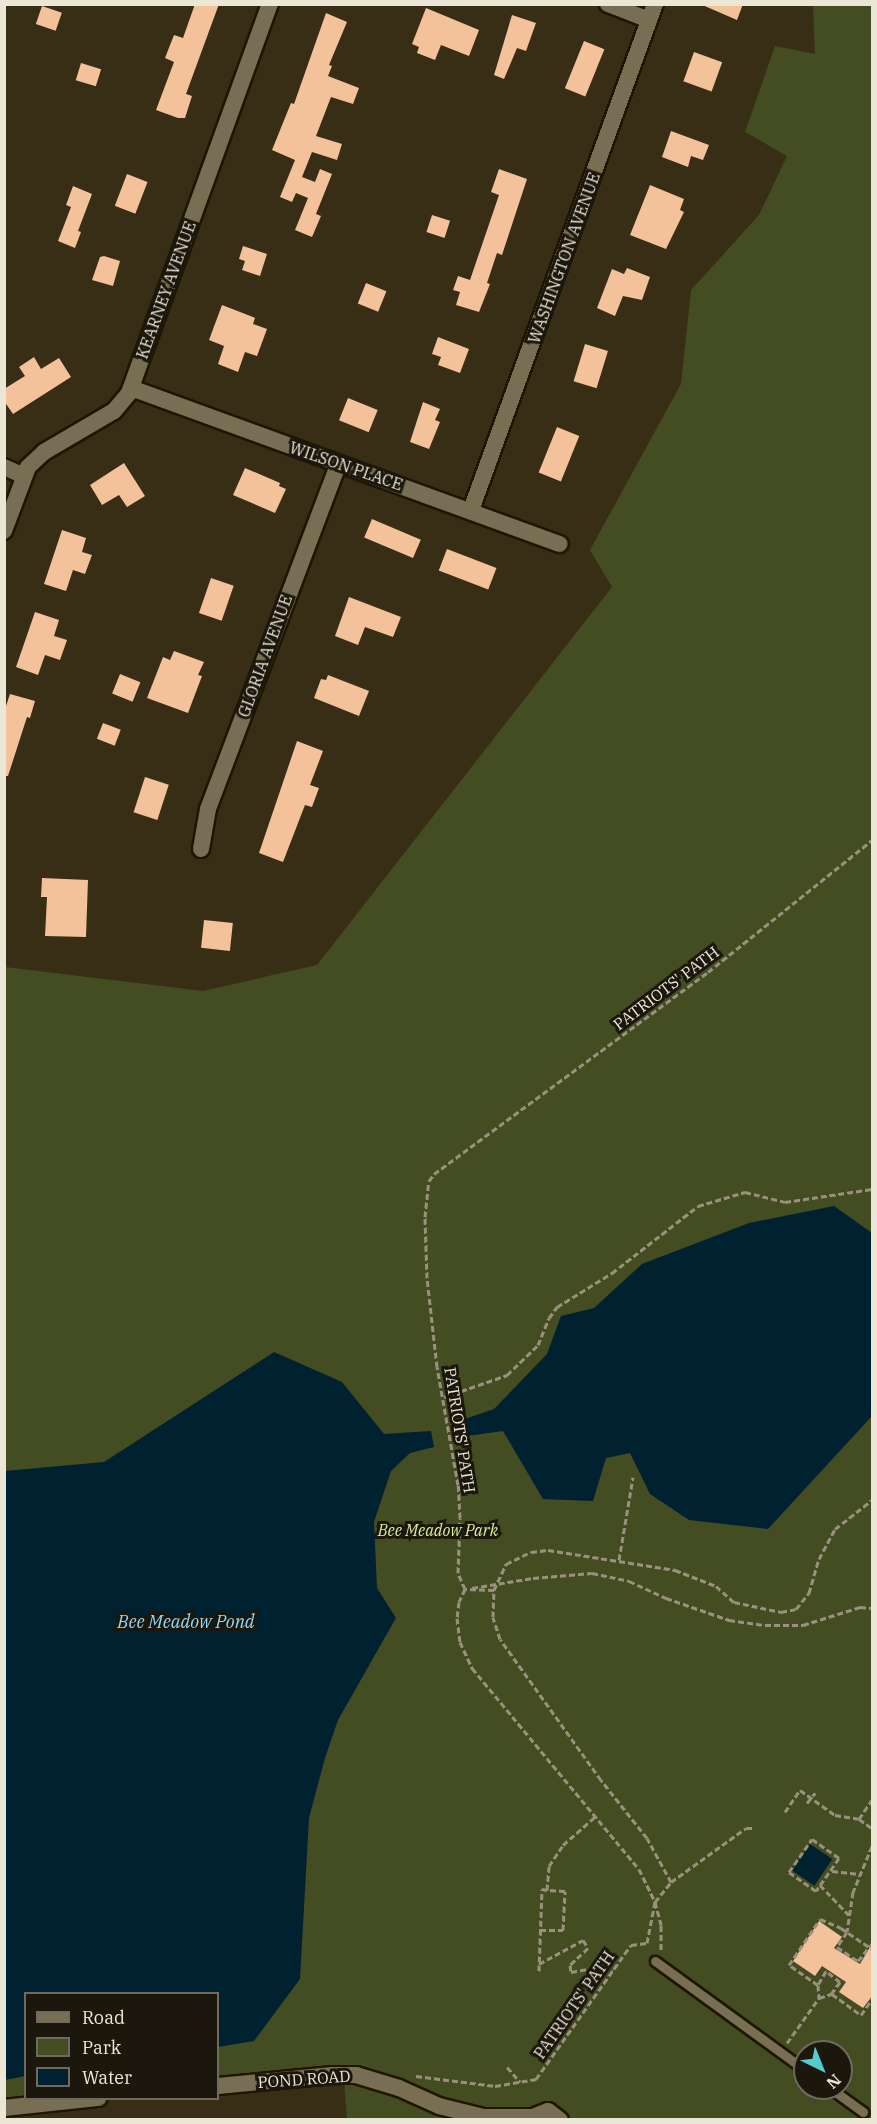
<!DOCTYPE html>
<style>
body{margin:0}
#map{position:relative;width:877px;height:2124px;overflow:hidden;background:#382e15;font-family:"IBM Plex Serif",serif}
div>[style]{position:absolute}
.green>*{inset:0;background:#434d21}
.water>*{inset:0;background:#00212f;transform-origin:0 0}
.building>*{inset:0;background:#f3c19a;transform-origin:0 0}
.path>*{height:3px;margin-top:-1.5px;transform-origin:0;background:repeating-linear-gradient(90deg,#99917e 0 6px,transparent 0 9px)}
.roads{filter:drop-shadow(2px 0 #1f1600) drop-shadow(-2px 0 #1f1600) drop-shadow(0 2px #1f1600) drop-shadow(0 -2px #1f1600)}
.service>*{height:9px;margin:-4.5px;padding:0 4.5px;transform-origin:4.5px;border-radius:4.5px;background:#786e53}
.minor>*{height:16px;margin:-8px;padding:0 8px;transform-origin:8px;border-radius:8px;background:#786e53}
span{translate:-50% -50%;white-space:nowrap;text-align:center;line-height:1.15;-webkit-text-stroke:6px #1b170c;paint-order:stroke}
.street-label{font-size:16px;color:#ece6d7}
.park-label{font-size:16px;color:#d9ee9b;font-style:italic}
.water-label{font-size:18px;color:#91d7fb;font-style:italic}
.frame{position:absolute;inset:0;border:6px solid #ece6d7;pointer-events:none}
.legend{position:absolute;left:24px;top:1992px;width:195px;height:108px;box-sizing:border-box;background:#1b170c;border:2px solid #6f6a5d;margin:0;padding:8px 10px;list-style:none;font-size:18px;color:#ece6d7}
.legend li{display:flex;align-items:center;gap:12px;height:30px}
.legend b{width:30px;border:2px solid #6f6a5d}
.north{position:absolute;left:793px;top:2040px;width:60px;height:60px;box-sizing:border-box;background:#1b170c;border:2px solid #6f6a5d;border-radius:50%;rotate:137deg;font-size:16px;font-weight:700;line-height:24px;text-align:center;color:#ece6d7}
.north::after{content:'';display:block;margin:auto;width:21px;height:27px;background:#52cdcd;clip-path:polygon(50% 0,100% 100%,50% 72%,0 100%)}
</style>
<div id="map">
<div class="green">
<i style="clip-path:polygon(evenodd,813px 5px,872px 5px,872px 2119px,347px 2119px,343px 2068px,218px 2079px,218px 1994px,26px 1994px,25px 2097px,5px 2099px,5px 967px,203px 991px,317px 965px,612px 587px,590px 550px,681px 384px,691px 290px,759px 215px,787px 156px,745px 132px,775px 46px,815px 54px,813px 5px,805px 2052px,841px 2052px,841px 2088px,805px 2088px,805px 2052px)"></i>
</div>
<div class="water">
<i style="clip-path:polygon(834px 1206px,872px 1233px,872px 1416px,768px 1529px,689px 1520px,650px 1494px,630px 1453px,606px 1458px,593px 1501px,543px 1499px,503px 1431px,467px 1436px,462px 1420px,494px 1409px,547px 1354px,561px 1316px,594px 1308px,642px 1264px,749px 1223px)"></i>
<i style="clip-path:polygon(274px 1352px,342px 1382px,384px 1434px,431px 1431px,434px 1447px,410px 1453px,391px 1471px,374px 1522px,377px 1588px,396px 1618px,338px 1720px,325px 1758px,309px 1818px,300px 1979px,254px 2041px,218px 2047px,218px 1994px,26px 1994px,25px 2076px,5px 2080px,5px 1471px,104px 1462px)"></i>
<i style="left:810px;top:1844px;width:27px;height:32px;rotate:34deg"></i>
</div>
<div class="building">
<i style="clip-path:polygon(195px 4px,219px 4px,186px 94px,192px 96px,185px 118px,178px 118px,156px 110px,174px 62px,165px 58px,174px 35px,183px 38px)"></i>
<i style="clip-path:polygon(700px 4px,743px 4px,737px 20px)"></i>
<i style="left:42px;top:6px;width:21px;height:19px;rotate:19deg"></i>
<i style="clip-path:polygon(426px 8px,479px 30px,469px 56px,441px 45px,435px 60px,417px 53px,419px 47px,412px 44px)"></i>
<i style="clip-path:polygon(326px 13px,347px 22px,329px 65px,332px 66px,328px 76px,359px 88px,353px 104px,331px 97px,316px 136px,342px 144px,337px 160px,312px 152px,302px 177px,315px 182px,320px 169px,332px 174px,316px 214px,321px 216px,312px 237px,295px 230px,308px 198px,296px 193px,292px 202px,280px 197px,295px 160px,272px 150px,291px 103px,294px 104px)"></i>
<i style="clip-path:polygon(512px 15px,536px 23px,526px 51px,517px 48px,504px 79px,494px 75px)"></i>
<i style="left:584px;top:41px;width:22px;height:51px;rotate:22deg"></i>
<i style="left:694px;top:52px;width:30px;height:31px;rotate:20deg"></i>
<i style="left:81px;top:63px;width:21px;height:18px;rotate:17deg"></i>
<i style="clip-path:polygon(671px 131px,709px 145px,703px 160px,691px 156px,688px 167px,662px 157px)"></i>
<i style="clip-path:polygon(499px 169px,527px 179px,502px 255px,497px 253px,487px 283px,490px 284px,479px 312px,456px 305px,460px 292px,453px 290px,458px 276px,470px 280px,499px 195px,491px 192px)"></i>
<i style="left:127px;top:174px;width:22px;height:34px;rotate:21deg"></i>
<i style="clip-path:polygon(650px 185px,684px 199px,680px 210px,684px 212px,666px 249px,630px 235px)"></i>
<i style="clip-path:polygon(73px 186px,92px 194px,78px 231px,81px 232px,75px 248px,58px 241px,71px 207px,66px 205px)"></i>
<i style="left:432px;top:215px;width:19px;height:18px;rotate:18deg"></i>
<i style="clip-path:polygon(243px 246px,267px 254px,260px 276px,242px 270px,245px 261px,239px 259px)"></i>
<i style="clip-path:polygon(104px 256px,120px 261px,113px 286px,92px 280px,100px 257px)"></i>
<i style="clip-path:polygon(627px 268px,650px 277px,642px 300px,623px 296px,615px 316px,597px 308px,612px 269px,624px 274px)"></i>
<i style="left:366px;top:283px;width:22px;height:22px;rotate:22deg"></i>
<i style="clip-path:polygon(222px 305px,253px 317px,255px 318px,253px 324px,267px 329px,257px 356px,245px 352px,238px 372px,218px 364px,224px 346px,209px 340px)"></i>
<i style="clip-path:polygon(438px 337px,469px 349px,460px 373px,438px 365px,441px 357px,432px 354px)"></i>
<i style="left:585px;top:344px;width:24px;height:39px;rotate:17deg"></i>
<i style="clip-path:polygon(34px 357px,41px 369px,59px 358px,71px 377px,13px 414px,4px 401px,4px 389px,25px 376px,19px 367px)"></i>
<i style="left:348px;top:398px;width:32px;height:24px;rotate:22deg"></i>
<i style="clip-path:polygon(423px 402px,440px 409px,435px 420px,440px 422px,429px 449px,410px 442px)"></i>
<i style="left:557px;top:427px;width:24px;height:49px;rotate:22deg"></i>
<i style="clip-path:polygon(124px 463px,145px 496px,127px 507px,119px 495px,102px 505px,90px 485px)"></i>
<i style="clip-path:polygon(245px 468px,280px 483px,279px 486px,286px 489px,275px 513px,233px 495px)"></i>
<i style="left:372px;top:519px;width:53px;height:20px;rotate:23deg"></i>
<i style="clip-path:polygon(62px 530px,86px 538px,82px 552px,92px 555px,85px 574px,73px 570px,66px 591px,44px 584px)"></i>
<i style="left:447px;top:549px;width:53px;height:23px;rotate:21deg"></i>
<i style="left:211px;top:578px;width:24px;height:37px;rotate:19deg"></i>
<i style="clip-path:polygon(349px 597px,401px 617px,393px 637px,365px 627px,358px 645px,335px 636px)"></i>
<i style="clip-path:polygon(35px 612px,59px 620px,54px 636px,67px 640px,60px 660px,45px 655px,38px 675px,16px 667px)"></i>
<i style="clip-path:polygon(174px 651px,204px 662px,198px 675px,202px 676px,188px 713px,147px 698px,163px 657px,170px 660px)"></i>
<i style="left:120px;top:674px;width:22px;height:21px;rotate:22deg"></i>
<i style="clip-path:polygon(328px 675px,369px 691px,359px 716px,314px 698px,321px 679px,326px 680px)"></i>
<i style="clip-path:polygon(10px 694px,35px 701px,30px 718px,27px 717px,8px 776px,4px 776px,4px 712px)"></i>
<i style="left:103px;top:723px;width:19px;height:17px;rotate:21deg"></i>
<i style="clip-path:polygon(297px 741px,323px 751px,310px 785px,319px 788px,312px 807px,305px 805px,283px 862px,259px 853px)"></i>
<i style="left:145px;top:777px;width:25px;height:37px;rotate:18deg"></i>
<i style="clip-path:polygon(42px 878px,88px 880px,86px 937px,45px 936px,47px 897px,41px 897px)"></i>
<i style="left:204px;top:920px;width:29px;height:28px;rotate:6deg"></i>
<i style="clip-path:polygon(819px 1921px,842px 1937px,834px 1948px,860px 1964px,873px 1942px,873px 1995px,863px 2008px,839px 1992px,846px 1982px,822px 1966px,815px 1976px,793px 1961px)"></i>
</div>
<div class="path">
<i style="left:444px;top:1397px;width:67px;rotate:-19.2deg"></i>
<i style="left:507px;top:1375px;width:43px;rotate:-44.1deg"></i>
<i style="left:538px;top:1345px;width:29px;rotate:-68deg"></i>
<i style="left:549px;top:1318px;width:14px;rotate:-54deg"></i>
<i style="left:557px;top:1307px;width:65px;rotate:-31.7deg"></i>
<i style="left:612px;top:1273px;width:109px;rotate:-37.9deg"></i>
<i style="left:698px;top:1206px;width:49px;rotate:-16.6deg"></i>
<i style="left:745px;top:1192px;width:41px;rotate:14deg"></i>
<i style="left:785px;top:1202px;width:88px;rotate:-8.5deg"></i>
<i style="left:619px;top:1560px;width:84px;rotate:-80.4deg"></i>
<i style="left:472px;top:1588px;width:62px;rotate:-9.3deg"></i>
<i style="left:533px;top:1578px;width:59px;rotate:-4.8deg"></i>
<i style="left:592px;top:1573px;width:38px;rotate:12deg"></i>
<i style="left:629px;top:1581px;width:41px;rotate:24.7deg"></i>
<i style="left:666px;top:1598px;width:67px;rotate:19.2deg"></i>
<i style="left:729px;top:1620px;width:36px;rotate:8deg"></i>
<i style="left:765px;top:1625px;width:38px"></i>
<i style="left:803px;top:1625px;width:60px;rotate:-17.5deg"></i>
<i style="left:860px;top:1607px;width:12px;rotate:5deg"></i>
<i style="left:465px;top:1589px;width:14px;rotate:115deg"></i>
<i style="left:459px;top:1602px;width:16px;rotate:97deg"></i>
<i style="left:457px;top:1618px;width:24px;rotate:83deg"></i>
<i style="left:460px;top:1642px;width:29px;rotate:65deg"></i>
<i style="left:472px;top:1668px;width:261px;rotate:50.3deg"></i>
<i style="left:639px;top:1869px;width:37px;rotate:64deg"></i>
<i style="left:655px;top:1902px;width:24px;rotate:75deg"></i>
<i style="left:661px;top:1925px;width:27px;rotate:90deg"></i>
<i style="left:494px;top:1590px;width:29px;rotate:-65deg"></i>
<i style="left:506px;top:1564px;width:28px;rotate:-26deg"></i>
<i style="left:531px;top:1552px;width:17px;rotate:-7deg"></i>
<i style="left:548px;top:1550px;width:129px;rotate:8.9deg"></i>
<i style="left:675px;top:1570px;width:44px;rotate:21.3deg"></i>
<i style="left:716px;top:1586px;width:24px;rotate:42deg"></i>
<i style="left:734px;top:1602px;width:48px;rotate:12deg"></i>
<i style="left:781px;top:1612px;width:15px;rotate:-11deg"></i>
<i style="left:796px;top:1609px;width:21px;rotate:-51deg"></i>
<i style="left:809px;top:1593px;width:35px;rotate:-74deg"></i>
<i style="left:819px;top:1559px;width:34px;rotate:-62deg"></i>
<i style="left:835px;top:1529px;width:47px;rotate:-38.1deg"></i>
<i style="left:807px;top:1803px;width:13px;rotate:-51deg"></i>
<i style="left:785px;top:1812px;width:27px;rotate:-56deg"></i>
<i style="left:800px;top:1790px;width:43px;rotate:35.5deg"></i>
<i style="left:835px;top:1815px;width:24px;rotate:9deg"></i>
<i style="left:859px;top:1819px;width:16px;rotate:35deg"></i>
<i style="left:859px;top:1819px;width:23px;rotate:-56deg"></i>
<i style="left:812px;top:1839px;width:33px;rotate:35deg"></i>
<i style="left:839px;top:1858px;width:40px;rotate:124.9deg"></i>
<i style="left:816px;top:1891px;width:33px;rotate:-145deg"></i>
<i style="left:789px;top:1872px;width:40px;rotate:-55.1deg"></i>
<i style="left:872px;top:1846px;width:50px;rotate:112.4deg"></i>
<i style="left:853px;top:1892px;width:40px;rotate:98.5deg"></i>
<i style="left:847px;top:1932px;width:18px;rotate:124deg"></i>
<i style="left:837px;top:1947px;width:25px;rotate:34deg"></i>
<i style="left:858px;top:1961px;width:22px;rotate:-51deg"></i>
<i style="left:832px;top:1871px;width:28px;rotate:6deg"></i>
<i style="left:671px;top:1882px;width:92px;rotate:-35.8deg"></i>
<i style="left:746px;top:1828px;width:9px"></i>
<i style="left:820px;top:1885px;width:42px;rotate:46deg"></i>
<i style="left:540px;top:1930px;width:23px"></i>
<i style="left:563px;top:1930px;width:39px;rotate:-87deg"></i>
<i style="left:565px;top:1891px;width:18px;rotate:-177deg"></i>
<i style="left:539px;top:1964px;width:50px;rotate:-28.6deg"></i>
<i style="left:583px;top:1940px;width:9px;rotate:58deg"></i>
<i style="left:588px;top:1948px;width:25px;rotate:137deg"></i>
<i style="left:570px;top:1965px;width:7px;rotate:82deg"></i>
<i style="left:571px;top:1972px;width:34px;rotate:-10deg"></i>
<i style="left:604px;top:1966px;width:10px;rotate:29deg"></i>
<i style="left:539px;top:1971px;width:82px;rotate:-87.9deg"></i>
<i style="left:542px;top:1889px;width:5px;rotate:11deg"></i>
<i style="left:547px;top:1890px;width:24px;rotate:-85deg"></i>
<i style="left:549px;top:1866px;width:25px;rotate:-56deg"></i>
<i style="left:563px;top:1845px;width:44px;rotate:-41.3deg"></i>
<i style="left:818px;top:1985px;width:35px;rotate:-145deg"></i>
<i style="left:789px;top:1965px;width:55px;rotate:-56deg"></i>
<i style="left:820px;top:1919px;width:23px;rotate:23deg"></i>
<i style="left:841px;top:1928px;width:37px;rotate:34deg"></i>
<i style="left:832px;top:1994px;width:36px;rotate:36deg"></i>
<i style="left:861px;top:2015px;width:19px;rotate:-55deg"></i>
<i style="left:787px;top:2043px;width:55px;rotate:-54.6deg"></i>
<i style="left:819px;top:1998px;width:13px;rotate:-18deg"></i>
<i style="left:831px;top:1994px;width:15px;rotate:-53deg"></i>
<i style="left:840px;top:1982px;width:18px;rotate:-142deg"></i>
<i style="left:826px;top:1971px;width:16px;rotate:120deg"></i>
<i style="left:818px;top:1985px;width:13px;rotate:86deg"></i>
<i style="left:507px;top:2067px;width:20px;rotate:49deg"></i>
<i style="left:416px;top:2076px;width:80px;rotate:7.2deg"></i>
<i style="left:495px;top:2086px;width:42px;rotate:-9.7deg"></i>
<i style="left:536px;top:2079px;width:164px;rotate:-54.7deg"></i>
<i style="left:631px;top:1945px;width:16px;rotate:-7deg"></i>
<i style="left:647px;top:1943px;width:42px;rotate:-79deg"></i>
<i style="left:655px;top:1902px;width:26px;rotate:-51deg"></i>
<i style="left:671px;top:1882px;width:50px;rotate:-118.6deg"></i>
<i style="left:647px;top:1838px;width:74px;rotate:-128.4deg"></i>
<i style="left:601px;top:1780px;width:173px;rotate:-125.6deg"></i>
<i style="left:500px;top:1639px;width:23px;rotate:-108deg"></i>
<i style="left:493px;top:1617px;width:27px;rotate:-88deg"></i>
<i style="left:494px;top:1590px;width:29px;rotate:-178deg"></i>
<i style="left:465px;top:1589px;width:17px;rotate:-114deg"></i>
<i style="left:458px;top:1573px;width:55px;rotate:-87.9deg"></i>
<i style="left:460px;top:1518px;width:33px;rotate:-93deg"></i>
<i style="left:458px;top:1485px;width:120px;rotate:-100.1deg"></i>
<i style="left:437px;top:1367px;width:90px;rotate:-96.4deg"></i>
<i style="left:427px;top:1278px;width:61px;rotate:-91.9deg"></i>
<i style="left:425px;top:1217px;width:36px;rotate:-84deg"></i>
<i style="left:429px;top:1181px;width:9px;rotate:-54deg"></i>
<i style="left:434px;top:1174px;width:340px;rotate:-36.4deg"></i>
<i style="left:708px;top:972px;width:211px;rotate:-38.8deg"></i>
</div>
<div class="roads">
<div class="service">
<i style="left:655px;top:1961px;width:185px;rotate:36deg"></i>
<i style="left:830px;top:2088px;width:41px;rotate:36deg"></i>
</div>
<div class="minor">
<i style="left:608px;top:4px;width:44px;rotate:21.3deg"></i>
<i style="left:131px;top:388px;width:456px;rotate:20deg"></i>
<i style="left:4px;top:467px;width:22px;rotate:24deg"></i>
<i style="left:471px;top:510px;width:538px;rotate:-70.02deg"></i>
<i style="left:4px;top:531px;width:68px;rotate:-69.4deg"></i>
<i style="left:28px;top:467px;width:22px;rotate:-43deg"></i>
<i style="left:44px;top:452px;width:81px;rotate:-30.4deg"></i>
<i style="left:114px;top:411px;width:23px;rotate:-50deg"></i>
<i style="left:129px;top:393px;width:414px;rotate:-70.1deg"></i>
<i style="left:201px;top:849px;width:41px;rotate:-80.1deg"></i>
<i style="left:208px;top:809px;width:368px;rotate:-69.3deg"></i>
<i style="left:218px;top:2086px;width:115px;rotate:-5.5deg"></i>
<i style="left:332px;top:2075px;width:24px"></i>
<i style="left:356px;top:2075px;width:45px;rotate:16.8deg"></i>
<i style="left:399px;top:2088px;width:44px;rotate:24.2deg"></i>
<i style="left:439px;top:2106px;width:45px;rotate:14deg"></i>
<i style="left:483px;top:2117px;width:50px"></i>
<i style="left:533px;top:2117px;width:16px;rotate:-22deg"></i>
<i style="left:548px;top:2111px;width:15px;rotate:37deg"></i>
<i style="left:4px;top:2108px;width:95px;rotate:-6.1deg"></i>
</div>
</div>
<div class="street-label">
<span style="left:564px;top:258px;rotate:-70deg">WASHINGTON AVENUE</span>
<span style="left:166px;top:290px;rotate:-70deg">KEARNEY AVENUE</span>
<span style="left:346px;top:466px;rotate:19deg">WILSON PLACE</span>
<span style="left:265px;top:656px;rotate:-70deg">GLORIA AVENUE</span>
<span style="left:666px;top:988px;rotate:-37deg">PATRIOTS' PATH</span>
<span style="left:460px;top:1430px;rotate:81deg">PATRIOTS' PATH</span>
<span style="left:574px;top:2005px;rotate:-55deg">PATRIOTS' PATH</span>
<span style="left:304px;top:2079px;rotate:-4deg">POND ROAD</span>
</div>
<div class="park-label">
<span style="left:438px;top:1530px">Bee Meadow Park</span>
</div>
<div class="water-label">
<span style="left:186px;top:1622px">Bee Meadow Pond</span>
</div>
<div class="frame"></div>
<ul class="legend">
<li><b style="height:8px;background:#786e53"></b>Road</li>
<li><b style="height:16px;background:#434d21"></b>Park</li>
<li><b style="height:16px;background:#00212f"></b>Water</li>
</ul>
<div class="north">N</div>
</div>
